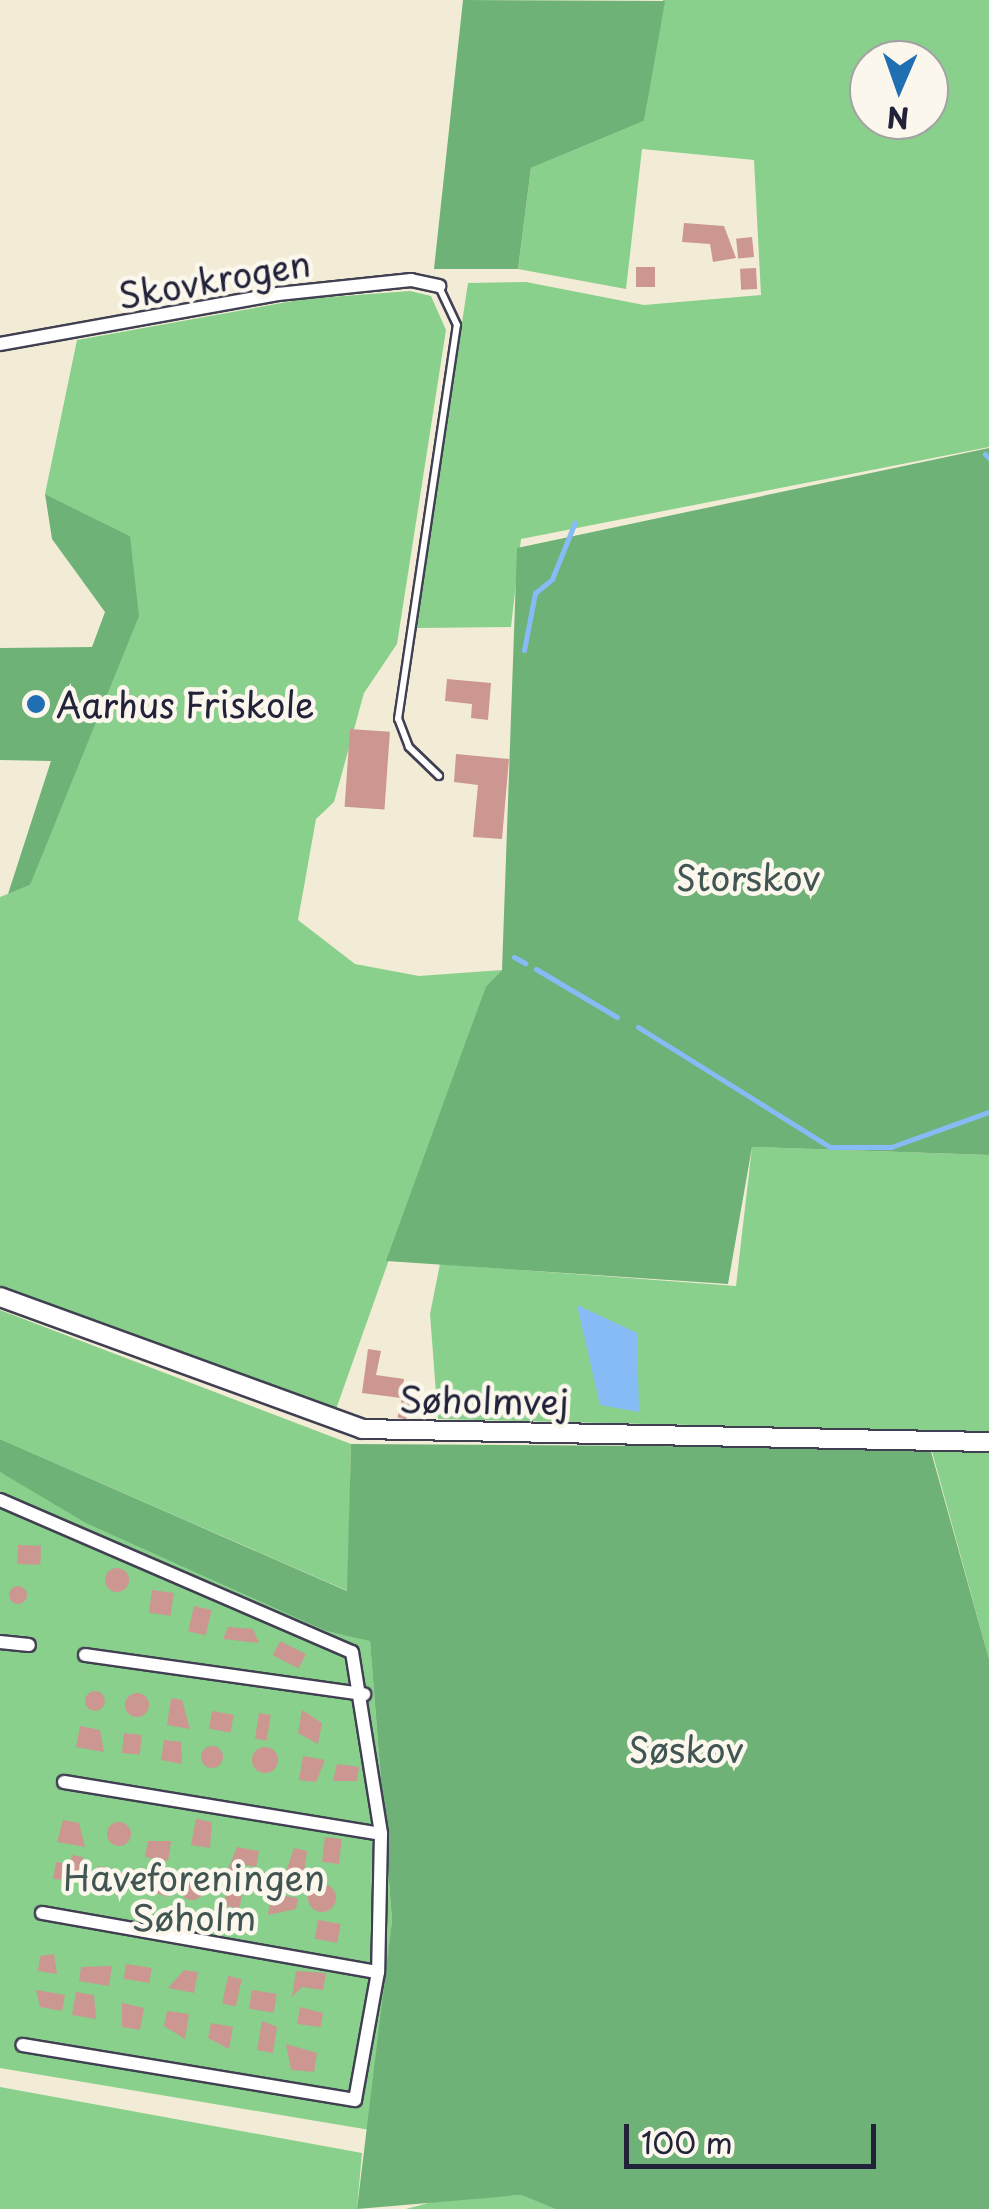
<!DOCTYPE html>
<meta charset="utf-8">
<style>
body{margin:0}
#map{position:relative;width:989px;height:2209px;overflow:hidden;background:#f2ecd6;font-family:"Playpen Sans",sans-serif}
div>[style]{position:absolute}
.green>*{inset:0;background:#88d08b}
.forest>*{inset:0;background:#6eb277}
.water>*{inset:0;background:#86bbf5}
.stream>*{height:5px;margin:-2.5px;padding:0 2.5px;transform-origin:2.5px;border-radius:2.5px;background:#86bbf5}
.building>*{inset:0;background:#cb9790;transform-origin:0 0}
.round{border-radius:50%}
.roads{filter:drop-shadow(2px 0 #414052) drop-shadow(-2px 0 #414052) drop-shadow(0 2px #414052) drop-shadow(0 -2px #414052)}
.service>*{height:6px;margin:-3px;padding:0 3px;transform-origin:3px;border-radius:3px;background:#fff}
.minor>*{height:12px;margin:-6px;padding:0 6px;transform-origin:6px;border-radius:6px;background:#fff}
.tertiary>*{height:18px;margin:-9px;padding:0 9px;transform-origin:9px;border-radius:9px;background:#fff}
.dots>*{width:28px;height:28px;translate:-50% -50%;box-sizing:border-box;border:5px solid #fbf7ec;border-radius:50%}
span{translate:-50% -50%;white-space:nowrap;text-align:center;line-height:1.15;-webkit-text-stroke:9px #fbf7ec;paint-order:stroke}
.street-label{font-size:35px;color:#22223b}
.poi-label{font-size:35px;color:#22223b}
.left{translate:0 -50%;text-align:left}
.park-label{font-size:35px;color:#415653}
.north{position:absolute;left:849px;top:40px;width:100px;height:100px;box-sizing:border-box;background:#fbf7ec;border:2px solid #a4a2a5;border-radius:50%;rotate:182deg;font-size:28px;font-weight:700;line-height:40px;text-align:center;color:#22223b}
.north::after{content:'';display:block;margin:auto;width:35px;height:45px;background:#1f6fb2;clip-path:polygon(50% 0,100% 100%,50% 72%,0 100%)}
.scale{position:absolute;left:624px;top:2124px;width:252px;height:45px;box-sizing:border-box;border:5px solid #22223b;border-top:0;padding-left:12px;font-size:30px;line-height:35px;white-space:nowrap;color:#22223b;-webkit-text-stroke:8px #fbf7ec;paint-order:stroke}
</style>
<div id="map">
<div class="green">
<i style="clip-path:polygon(evenodd,663px 0,989px 0,989px 447px,521px 539px,511px 627px,416px 628px,468px 283px,526px 282px,644px 305px,761px 295px,754px 160px,642px 149px,626px 289px,518px 269px,531px 168px,644px 121px,663px 0,869px 60px,929px 60px,929px 120px,869px 120px,869px 60px)"></i>
<i style="clip-path:polygon(410px 291px,431px 296px,446px 330px,397px 644px,364px 693px,334px 802px,316px 819px,298px 920px,355px 964px,419px 976px,502px 970px,486px 986px,335px 1412px,0 1286px,0 897px,30px 885px,130px 536px,45px 494px,77px 340px,304px 299px)"></i>
<i style="clip-path:polygon(752px 1147px,989px 1155px,989px 1432px,438px 1419px,430px 1314px,440px 1264px,736px 1286px)"></i>
<i style="clip-path:polygon(0 1310px,351px 1444px,348px 1591px,0 1439px)"></i>
<i style="clip-path:polygon(931px 1448px,989px 1450px,989px 1659px)"></i>
<i style="clip-path:polygon(0 1472px,326px 1631px,370px 1640px,392px 1920px,370px 2130px,0 2068px)"></i>
<i style="clip-path:polygon(0 2087px,362px 2153px,357px 2209px,0 2209px)"></i>
<i style="clip-path:polygon(521px 2195px,555px 2209px,406px 2209px,436px 2201px)"></i>
</div>
<div class="forest">
<i style="clip-path:polygon(463px 0,665px 1px,644px 121px,531px 168px,518px 269px,434px 269px)"></i>
<i style="clip-path:polygon(989px 448px,989px 1155px,752px 1147px,728px 1284px,386px 1261px,486px 986px,502px 970px,517px 548px)"></i>
<i style="clip-path:polygon(45px 494px,130px 536px,139px 616px,30px 885px,8px 894px,51px 761px,0 760px,0 648px,92px 647px,105px 612px,52px 539px)"></i>
<i style="clip-path:polygon(0 1439px,347px 1591px,351px 1444px,930px 1448px,989px 1659px,989px 2209px,555px 2209px,521px 2195px,357px 2209px,392px 1920px,370px 1641px,326px 1631px,86px 1523px,0 1472px)"></i>
</div>
<div class="water">
<i style="clip-path:polygon(577px 1305px,637px 1333px,639px 1412px,600px 1405px)"></i>
</div>
<div class="stream">
<i style="left:985px;top:454px;width:6px;rotate:45deg"></i>
<i style="left:524px;top:650px;width:58px;rotate:-79.1deg"></i>
<i style="left:535px;top:593px;width:22px;rotate:-39deg"></i>
<i style="left:552px;top:579px;width:61px;rotate:-68deg"></i>
<i style="left:514px;top:957px;width:13px;rotate:29deg"></i>
<i style="left:536px;top:969px;width:94px;rotate:30.7deg"></i>
<i style="left:638px;top:1027px;width:226px;rotate:32deg"></i>
<i style="left:830px;top:1147px;width:61px"></i>
<i style="left:891px;top:1147px;width:104px;rotate:-19.7deg"></i>
</div>
<div class="building">
<i style="clip-path:polygon(684px 223px,724px 226px,736px 258px,713px 262px,710px 244px,682px 242px)"></i>
<i style="left:752px;top:237px;width:20px;height:16px;rotate:84deg"></i>
<i style="left:636px;top:267px;width:19px;height:20px"></i>
<i style="left:756px;top:268px;width:21px;height:16px;rotate:87deg"></i>
<i style="clip-path:polygon(447px 679px,491px 683px,488px 720px,471px 718px,472px 704px,445px 701px)"></i>
<i style="left:350px;top:729px;width:40px;height:78px;rotate:4deg"></i>
<i style="clip-path:polygon(456px 754px,509px 759px,502px 839px,473px 837px,478px 785px,454px 782px)"></i>
<i style="clip-path:polygon(368px 1349px,381px 1351px,376px 1375px,404px 1379px,401px 1398px,362px 1393px)"></i>
<i style="left:402px;top:1398px;width:9px;height:20px;rotate:13deg"></i>
<i style="left:18px;top:1545px;width:23px;height:19px;rotate:2deg"></i>
<i class="round" style="left:105px;top:1568px;width:24px;height:24px"></i>
<i class="round" style="left:9px;top:1586px;width:18px;height:18px"></i>
<i style="left:152px;top:1590px;width:22px;height:23px;rotate:8deg"></i>
<i style="left:194px;top:1606px;width:18px;height:26px;rotate:13deg"></i>
<i style="clip-path:polygon(228px 1627px,253px 1629px,259px 1643px,223px 1639px)"></i>
<i style="left:280px;top:1641px;width:29px;height:16px;rotate:27deg"></i>
<i class="round" style="left:85px;top:1691px;width:20px;height:20px"></i>
<i class="round" style="left:125px;top:1693px;width:24px;height:24px"></i>
<i style="clip-path:polygon(171px 1698px,182px 1700px,190px 1729px,167px 1725px)"></i>
<i style="clip-path:polygon(302px 1710px,322px 1723px,318px 1744px,298px 1733px)"></i>
<i style="left:212px;top:1711px;width:22px;height:18px;rotate:10deg"></i>
<i style="left:259px;top:1713px;width:12px;height:26px;rotate:9deg"></i>
<i style="clip-path:polygon(80px 1726px,100px 1730px,104px 1752px,76px 1747px)"></i>
<i style="left:124px;top:1733px;width:18px;height:20px;rotate:6deg"></i>
<i style="clip-path:polygon(164px 1740px,181px 1742px,182px 1764px,161px 1760px)"></i>
<i class="round" style="left:201px;top:1746px;width:22px;height:22px"></i>
<i class="round" style="left:252px;top:1747px;width:26px;height:26px"></i>
<i style="clip-path:polygon(303px 1756px,325px 1760px,316px 1782px,299px 1780px)"></i>
<i style="clip-path:polygon(337px 1764px,359px 1767px,357px 1781px,333px 1781px)"></i>
<i style="clip-path:polygon(196px 1819px,212px 1822px,210px 1848px,191px 1845px)"></i>
<i style="clip-path:polygon(63px 1820px,79px 1823px,85px 1847px,57px 1842px)"></i>
<i class="round" style="left:107px;top:1822px;width:24px;height:24px"></i>
<i style="left:325px;top:1837px;width:17px;height:25px;rotate:7deg"></i>
<i style="clip-path:polygon(148px 1841px,171px 1841px,168px 1861px,145px 1857px)"></i>
<i style="clip-path:polygon(237px 1847px,259px 1851px,256px 1867px,241px 1864px,239px 1876px,226px 1874px)"></i>
<i style="clip-path:polygon(294px 1848px,307px 1851px,303px 1878px,285px 1875px)"></i>
<i style="clip-path:polygon(72px 1855px,83px 1857px,79px 1881px,53px 1879px,56px 1862px,70px 1864px)"></i>
<i style="clip-path:polygon(98px 1866px,114px 1869px,113px 1889px,95px 1886px)"></i>
<i style="clip-path:polygon(151px 1870px,173px 1879px,169px 1897px,146px 1891px)"></i>
<i class="round" style="left:180px;top:1876px;width:24px;height:24px"></i>
<i style="left:228px;top:1883px;width:16px;height:23px;rotate:11deg"></i>
<i class="round" style="left:308px;top:1884px;width:28px;height:28px"></i>
<i style="clip-path:polygon(271px 1894px,298px 1898px,296px 1909px,268px 1915px)"></i>
<i style="left:318px;top:1920px;width:23px;height:19px;rotate:10deg"></i>
<i style="clip-path:polygon(54px 1954px,57px 1974px,38px 1971px,40px 1956px)"></i>
<i style="left:126px;top:1964px;width:26px;height:15px;rotate:9deg"></i>
<i style="clip-path:polygon(112px 1966px,109px 1986px,79px 1981px,81px 1967px)"></i>
<i style="clip-path:polygon(184px 1970px,198px 1972px,194px 1993px,168px 1988px)"></i>
<i style="clip-path:polygon(296px 1971px,326px 1973px,323px 1990px,302px 1987px,292px 1997px)"></i>
<i style="left:228px;top:1976px;width:14px;height:28px;rotate:12deg"></i>
<i style="clip-path:polygon(36px 1990px,65px 1995px,62px 2011px,40px 2007px)"></i>
<i style="left:252px;top:1990px;width:25px;height:19px;rotate:9deg"></i>
<i style="clip-path:polygon(76px 1992px,94px 1995px,96px 2019px,72px 2015px)"></i>
<i style="clip-path:polygon(122px 2003px,144px 2008px,140px 2030px,122px 2027px)"></i>
<i style="clip-path:polygon(300px 2007px,323px 2013px,321px 2027px,297px 2024px)"></i>
<i style="clip-path:polygon(167px 2011px,189px 2014px,185px 2039px,164px 2026px)"></i>
<i style="clip-path:polygon(262px 2021px,277px 2027px,273px 2053px,257px 2050px)"></i>
<i style="clip-path:polygon(211px 2023px,233px 2027px,229px 2049px,208px 2038px)"></i>
<i style="clip-path:polygon(286px 2044px,317px 2053px,314px 2072px,291px 2070px)"></i>
</div>
<div class="roads">
<div class="service">
<i style="left:439px;top:776px;width:42px;rotate:-136deg"></i>
<i style="left:409px;top:747px;width:30px;rotate:-111deg"></i>
<i style="left:398px;top:719px;width:398px;rotate:-81.5deg"></i>
<i style="left:457px;top:325px;width:42px;rotate:-115.3deg"></i>
</div>
<div class="minor">
<i style="left:0;top:344px;width:282px;rotate:-10.2deg"></i>
<i style="left:278px;top:294px;width:134px;rotate:-6deg"></i>
<i style="left:411px;top:280px;width:29px;rotate:12deg"></i>
<i style="left:0;top:1500px;width:383px;rotate:23.4deg"></i>
<i style="left:352px;top:1652px;width:184px;rotate:80.9deg"></i>
<i style="left:381px;top:1834px;width:138px;rotate:91.2deg"></i>
<i style="left:378px;top:1972px;width:130px;rotate:100.2deg"></i>
<i style="left:355px;top:2100px;width:337px;rotate:-170.6deg"></i>
<i style="left:0;top:1642px;width:29px;rotate:6deg"></i>
<i style="left:85px;top:1655px;width:282px;rotate:8deg"></i>
<i style="left:64px;top:1782px;width:321px;rotate:9.3deg"></i>
<i style="left:42px;top:1913px;width:341px;rotate:10deg"></i>
</div>
<div class="tertiary">
<i style="left:0;top:1297px;width:385px;rotate:20deg"></i>
<i style="left:362px;top:1429px;width:627px;rotate:1.19deg"></i>
</div>
</div>
<div class="dots">
<i style="left:36px;top:704px;background:#1f6fb2"></i>
</div>
<div class="street-label">
<span style="left:214px;top:279px;rotate:-10deg">Skovkrogen</span>
<span style="left:484px;top:1400px;rotate:1deg">Søholmvej</span>
</div>
<div class="poi-label">
<span class="left" style="left:56px;top:704px">Aarhus Friskole</span>
</div>
<div class="park-label">
<span style="left:748px;top:877px">Storskov</span>
<span style="left:686px;top:1749px">Søskov</span>
<span style="left:194px;top:1897px">Haveforeningen<br>Søholm</span>
</div>
<div class="north">N</div>
<div class="scale">100 m</div>
</div>
